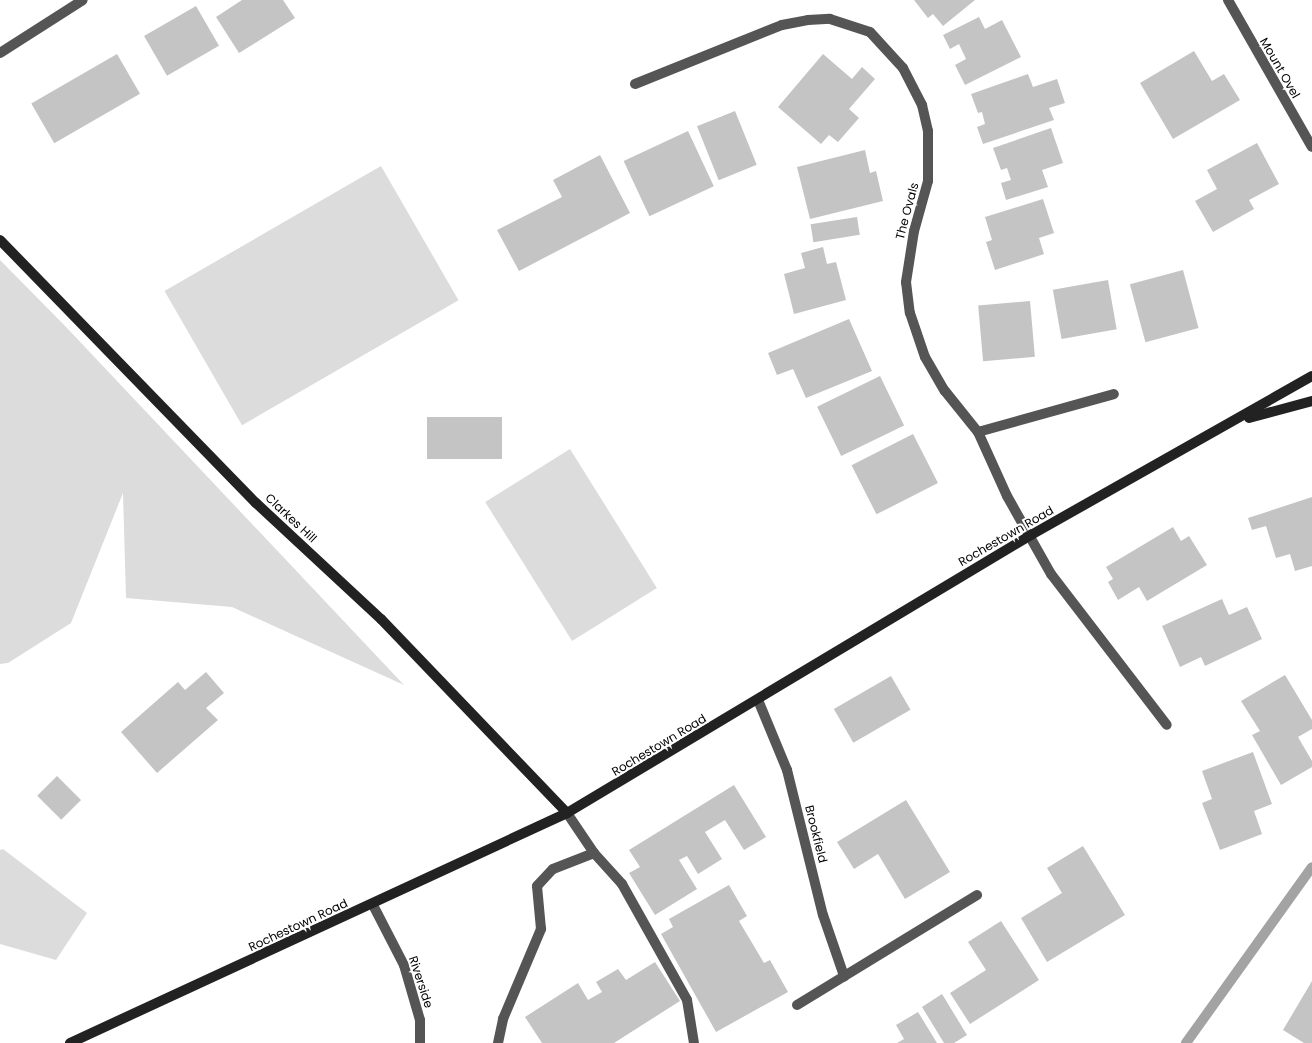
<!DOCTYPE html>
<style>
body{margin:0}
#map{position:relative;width:1312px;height:1043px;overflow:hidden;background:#fff;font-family:Poppins,sans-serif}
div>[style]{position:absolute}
.green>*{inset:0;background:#dcdcdc;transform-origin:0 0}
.stream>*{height:10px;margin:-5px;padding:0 5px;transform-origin:5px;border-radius:5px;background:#a3a3a3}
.building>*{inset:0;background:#c4c4c4;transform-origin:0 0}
.street>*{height:10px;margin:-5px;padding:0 5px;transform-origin:5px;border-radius:5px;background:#555}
.secondary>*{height:10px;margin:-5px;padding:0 5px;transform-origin:5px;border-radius:5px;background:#222}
span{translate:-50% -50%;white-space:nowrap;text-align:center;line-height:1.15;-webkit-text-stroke:4px #fff;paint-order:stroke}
.street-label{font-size:12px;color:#000}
</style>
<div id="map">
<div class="green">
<i style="left:381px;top:166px;width:155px;height:250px;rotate:60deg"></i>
<i style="clip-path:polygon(0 260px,67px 328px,404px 685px,232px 607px,126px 598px,123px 493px,71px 623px,8px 663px,0 664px)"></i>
<i style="left:570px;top:449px;width:164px;height:100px;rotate:58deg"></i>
<i style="clip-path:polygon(3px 849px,87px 913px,56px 960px,0 944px,0 850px)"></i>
</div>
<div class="stream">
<i style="left:1186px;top:1043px;width:216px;rotate:-54.4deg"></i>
</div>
<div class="building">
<i style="clip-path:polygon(242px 0,283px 0,295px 18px,239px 53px,216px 17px)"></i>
<i style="clip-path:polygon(914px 0,975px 0,943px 26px,933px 14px,928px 18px)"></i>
<i style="left:196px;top:6px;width:46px;height:60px;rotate:60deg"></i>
<i style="clip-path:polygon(979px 17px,985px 29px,1002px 20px,1021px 57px,965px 85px,955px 65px,966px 59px,959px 44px,950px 49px,943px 35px)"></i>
<i style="clip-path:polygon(1194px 51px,1212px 81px,1224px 74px,1240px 100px,1173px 139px,1140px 83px)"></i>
<i style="left:117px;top:54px;width:46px;height:99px;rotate:60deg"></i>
<i style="clip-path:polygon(823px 54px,852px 79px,862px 67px,875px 79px,849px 109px,859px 118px,838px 142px,829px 135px,821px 144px,778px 107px)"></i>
<i style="clip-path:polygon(1028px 74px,1033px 87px,1057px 79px,1065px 103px,1049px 108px,1054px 120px,983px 144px,977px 127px,985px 124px,982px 112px,978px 113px,971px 94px)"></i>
<i style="left:735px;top:111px;width:58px;height:41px;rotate:68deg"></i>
<i style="clip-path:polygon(1051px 128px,1063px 163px,1042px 170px,1048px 187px,1006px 200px,1001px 183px,1011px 180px,1007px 168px,1001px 170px,993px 148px)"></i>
<i style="left:688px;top:131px;width:61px;height:71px;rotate:65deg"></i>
<i style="clip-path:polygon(1257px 143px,1279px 184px,1249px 200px,1254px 209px,1213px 232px,1195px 201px,1217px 189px,1207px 170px)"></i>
<i style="clip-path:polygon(865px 150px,870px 173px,876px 171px,883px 201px,810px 219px,797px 167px)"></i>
<i style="clip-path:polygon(600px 155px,630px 213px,519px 271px,497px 230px,562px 197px,553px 180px)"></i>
<i style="clip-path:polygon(1043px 199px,1054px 233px,1039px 238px,1044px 254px,995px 270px,986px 242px,992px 240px,985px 217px)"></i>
<i style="left:857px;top:217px;width:18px;height:47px;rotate:81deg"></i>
<i style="clip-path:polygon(823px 247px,827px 264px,836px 262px,846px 300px,794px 314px,784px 274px,805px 268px,801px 253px)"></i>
<i style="left:1183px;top:270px;width:60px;height:55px;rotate:75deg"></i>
<i style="left:1108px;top:280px;width:50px;height:56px;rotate:80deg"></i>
<i style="left:1030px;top:301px;width:56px;height:52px;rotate:85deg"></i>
<i style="clip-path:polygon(849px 319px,872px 371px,806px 398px,793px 369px,777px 375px,768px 353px)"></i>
<i style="left:880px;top:376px;width:55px;height:70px;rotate:64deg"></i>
<i style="left:502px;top:417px;width:42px;height:75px;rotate:90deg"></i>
<i style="left:913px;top:434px;width:55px;height:69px;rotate:63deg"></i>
<i style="clip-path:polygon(1312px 497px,1312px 566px,1295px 571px,1290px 554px,1276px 558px,1266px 526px,1252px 530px,1248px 518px)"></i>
<i style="clip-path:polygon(1173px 527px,1181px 541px,1189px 536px,1207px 565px,1147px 601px,1139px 587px,1118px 600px,1108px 582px,1113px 579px,1106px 567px)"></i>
<i style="clip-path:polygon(1222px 599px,1229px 615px,1247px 607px,1262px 639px,1205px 666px,1201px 657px,1180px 667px,1162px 626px)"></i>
<i style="clip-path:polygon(206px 672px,224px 693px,206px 708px,218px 720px,157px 773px,121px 732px,178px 682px,185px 690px)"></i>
<i style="clip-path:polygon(1285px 675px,1312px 720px,1312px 729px,1298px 737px,1312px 761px,1312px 767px,1281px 785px,1252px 735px,1260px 731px,1241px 701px)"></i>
<i style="left:891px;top:676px;width:39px;height:66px;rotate:60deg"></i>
<i style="clip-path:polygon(1253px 752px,1272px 804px,1254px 811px,1262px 834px,1220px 850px,1202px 803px,1212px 799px,1202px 771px)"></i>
<i style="left:57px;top:776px;width:34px;height:28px;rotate:45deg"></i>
<i style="clip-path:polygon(734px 785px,766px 837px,744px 850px,725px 820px,705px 832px,722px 859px,698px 874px,687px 856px,679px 860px,697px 889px,655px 915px,629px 873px,640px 867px,629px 850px)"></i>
<i style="clip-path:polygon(906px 800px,950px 872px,905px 899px,878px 854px,854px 869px,837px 842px)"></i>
<i style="clip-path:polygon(1083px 846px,1125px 915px,1047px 962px,1021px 918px,1062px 893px,1047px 868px)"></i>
<i style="clip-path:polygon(729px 885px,747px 916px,739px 921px,764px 963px,770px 960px,788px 992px,716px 1032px,661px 934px,673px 927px,669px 919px)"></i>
<i style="clip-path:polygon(1001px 921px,1039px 980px,970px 1024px,950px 993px,986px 970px,968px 942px)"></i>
<i style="clip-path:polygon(655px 962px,680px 1001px,614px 1043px,542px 1043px,525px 1017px,578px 983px,588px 1000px,602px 992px,596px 982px,618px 969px,626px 980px)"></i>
<i style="clip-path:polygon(1312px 981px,1312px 1043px,1304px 1043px,1283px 1030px)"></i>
<i style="clip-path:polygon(942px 994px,967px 1035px,954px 1043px,944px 1043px,922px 1007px)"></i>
<i style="clip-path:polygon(918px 1012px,937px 1043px,897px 1043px,904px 1039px,896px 1025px)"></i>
</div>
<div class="street">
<i style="left:1228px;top:0;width:169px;rotate:60.3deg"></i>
<i style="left:0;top:53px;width:98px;rotate:-32.6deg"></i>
<i style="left:635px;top:84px;width:158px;rotate:-21.9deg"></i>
<i style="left:782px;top:25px;width:26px;rotate:-11deg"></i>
<i style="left:808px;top:20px;width:22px;rotate:-3deg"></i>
<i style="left:830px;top:19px;width:42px;rotate:18deg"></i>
<i style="left:870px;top:32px;width:49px;rotate:47.5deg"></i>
<i style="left:903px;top:68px;width:42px;rotate:62.8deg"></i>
<i style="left:922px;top:105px;width:27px;rotate:77deg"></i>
<i style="left:928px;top:131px;width:50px;rotate:90deg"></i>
<i style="left:928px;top:181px;width:52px;rotate:105.6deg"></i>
<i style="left:914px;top:231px;width:52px;rotate:98.9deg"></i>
<i style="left:906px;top:282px;width:31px;rotate:83deg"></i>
<i style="left:910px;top:313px;width:46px;rotate:71.2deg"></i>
<i style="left:925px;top:357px;width:39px;rotate:60deg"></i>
<i style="left:945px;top:391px;width:53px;rotate:51.2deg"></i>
<i style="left:978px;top:432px;width:70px;rotate:65.6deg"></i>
<i style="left:1007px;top:496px;width:90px;rotate:60.6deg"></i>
<i style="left:1051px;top:574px;width:190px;rotate:52.5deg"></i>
<i style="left:978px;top:432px;width:141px;rotate:-15.6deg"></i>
<i style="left:758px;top:700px;width:76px;rotate:67.5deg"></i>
<i style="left:787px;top:770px;width:149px;rotate:76.1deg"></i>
<i style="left:823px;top:915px;width:65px;rotate:71deg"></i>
<i style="left:594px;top:853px;width:42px;rotate:47.9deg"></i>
<i style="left:622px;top:884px;width:133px;rotate:60.7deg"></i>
<i style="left:687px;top:1000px;width:44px;rotate:80.8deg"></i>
<i style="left:373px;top:905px;width:68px;rotate:62.7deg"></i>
<i style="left:404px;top:965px;width:57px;rotate:73.8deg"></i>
<i style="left:420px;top:1020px;width:23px;rotate:90deg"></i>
<i style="left:797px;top:1005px;width:211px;rotate:-31.4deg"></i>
<i style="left:498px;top:1043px;width:25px;rotate:-78deg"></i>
<i style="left:503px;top:1019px;width:98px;rotate:-67.1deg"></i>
<i style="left:541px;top:929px;width:43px;rotate:-95.3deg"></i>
<i style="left:537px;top:886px;width:23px;rotate:-47deg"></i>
<i style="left:553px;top:869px;width:44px;rotate:-21.3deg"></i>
<i style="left:594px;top:853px;width:48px;rotate:-124deg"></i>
</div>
<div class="secondary">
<i style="left:0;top:240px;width:367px;rotate:45.8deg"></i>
<i style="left:256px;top:503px;width:171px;rotate:42.9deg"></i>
<i style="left:381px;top:619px;width:269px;rotate:46.2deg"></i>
<i style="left:1249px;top:418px;width:65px;rotate:-15.1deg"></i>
<i style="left:70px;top:1043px;width:548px;rotate:-24.83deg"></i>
<i style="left:567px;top:813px;width:541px;rotate:-30.93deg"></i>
<i style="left:1031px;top:535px;width:323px;rotate:-29.5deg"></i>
</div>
<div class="street-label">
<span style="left:1280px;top:68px;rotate:60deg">Mount Ovel</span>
<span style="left:907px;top:211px;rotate:-75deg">The Ovals</span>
<span style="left:291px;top:518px;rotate:43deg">Clarkes Hill</span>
<span style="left:1006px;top:536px;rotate:-30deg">Rochestown Road</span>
<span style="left:659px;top:745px;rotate:-31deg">Rochestown Road</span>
<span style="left:816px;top:834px;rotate:76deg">Brookfield</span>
<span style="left:298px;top:925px;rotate:-25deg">Rochestown Road</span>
<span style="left:421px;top:982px;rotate:72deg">Riverside</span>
</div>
</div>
